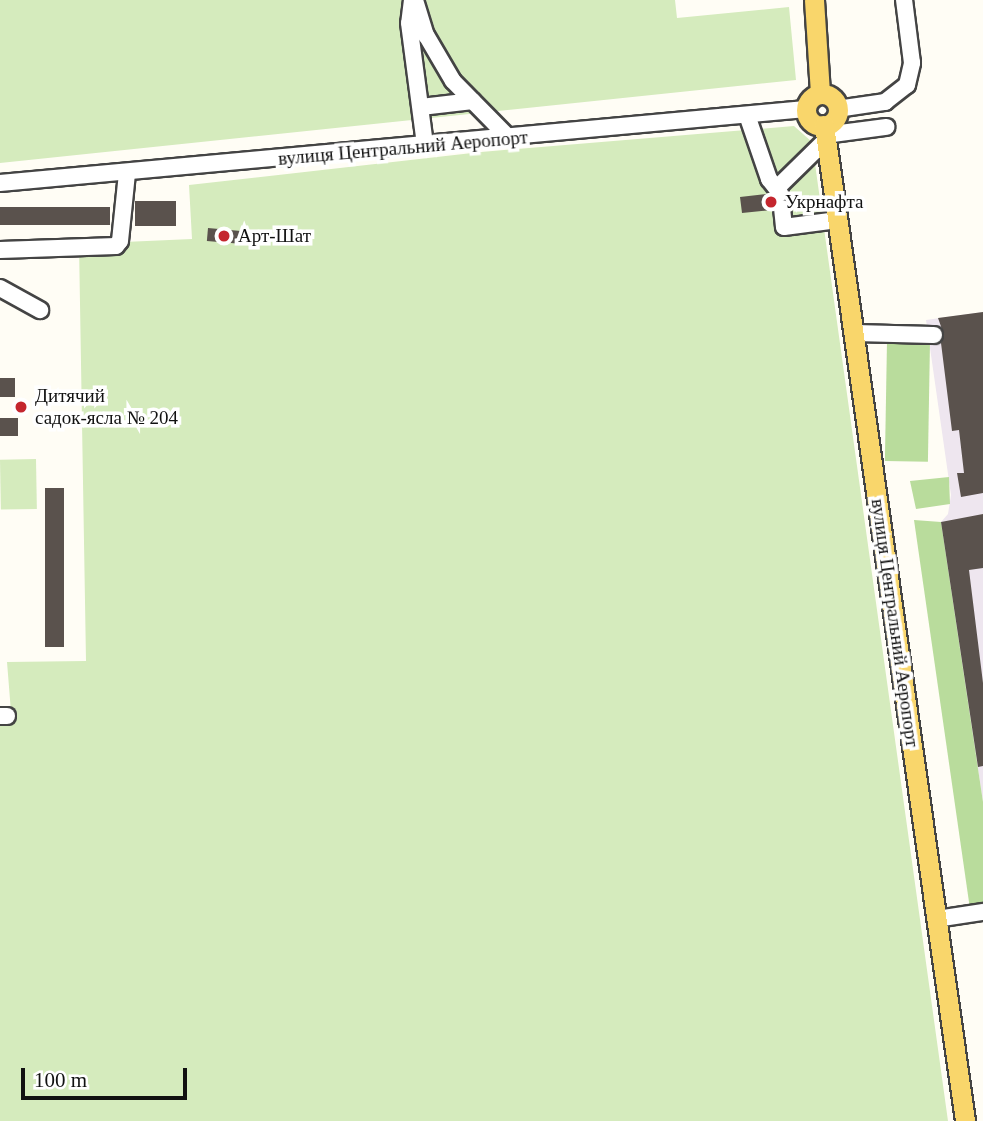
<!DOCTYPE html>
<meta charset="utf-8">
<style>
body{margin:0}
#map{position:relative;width:983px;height:1121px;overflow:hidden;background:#fffdf5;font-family:Georgia,serif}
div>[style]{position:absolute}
.industrial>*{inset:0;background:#eee6ef}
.green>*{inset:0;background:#d5ebbd;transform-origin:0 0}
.forest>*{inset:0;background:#b9dc9c;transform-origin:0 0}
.building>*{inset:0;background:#5a524d;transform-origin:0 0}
.roads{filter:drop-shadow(2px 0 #444) drop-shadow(-2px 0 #444) drop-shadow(0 2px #444) drop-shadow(0 -2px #444)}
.minor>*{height:16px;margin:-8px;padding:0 8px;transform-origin:8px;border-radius:8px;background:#fff}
.major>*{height:19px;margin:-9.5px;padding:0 9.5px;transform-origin:9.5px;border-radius:9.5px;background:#f9d66b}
.major>.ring{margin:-9.5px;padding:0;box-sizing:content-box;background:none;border:19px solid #f9d66b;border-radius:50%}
.dots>*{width:19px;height:19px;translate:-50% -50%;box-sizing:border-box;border:4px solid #fff;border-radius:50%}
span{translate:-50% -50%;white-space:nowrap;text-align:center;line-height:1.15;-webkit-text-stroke:7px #fff;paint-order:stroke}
.street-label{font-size:19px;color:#111}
.poi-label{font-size:19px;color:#111}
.left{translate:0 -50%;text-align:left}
.scale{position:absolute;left:21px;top:1068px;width:166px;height:32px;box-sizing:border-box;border:4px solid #111;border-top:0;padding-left:9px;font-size:21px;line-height:24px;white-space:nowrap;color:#111;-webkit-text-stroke:5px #fff;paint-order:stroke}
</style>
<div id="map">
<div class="industrial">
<i style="clip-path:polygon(983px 312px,983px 802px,941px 522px,948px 514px,951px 495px,926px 320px)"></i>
</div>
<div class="green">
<i style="clip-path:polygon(0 0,675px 0,677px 18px,789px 7px,796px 80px,0 163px)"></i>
<i style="clip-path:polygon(794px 126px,812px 142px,948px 1121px,0 1121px,0 713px,11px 712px,7px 662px,86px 661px,79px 244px,192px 239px,189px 185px,481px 152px)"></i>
<i style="left:36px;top:459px;width:50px;height:36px;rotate:89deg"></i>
</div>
<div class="forest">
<i style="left:887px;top:341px;width:43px;height:120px;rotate:1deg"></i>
<i style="clip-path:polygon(949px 477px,950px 504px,916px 509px,910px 481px)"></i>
<i style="clip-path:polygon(914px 520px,941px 522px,983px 802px,983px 907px,970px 909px)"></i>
</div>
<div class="building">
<i style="clip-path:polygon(767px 194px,774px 201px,772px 210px,742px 213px,740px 197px)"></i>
<i style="left:135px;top:201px;width:41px;height:25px"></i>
<i style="left:110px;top:207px;width:18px;height:110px;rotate:90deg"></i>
<i style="left:208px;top:228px;width:33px;height:13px;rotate:5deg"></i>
<i style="clip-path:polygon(983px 312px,983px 493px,961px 497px,957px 473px,964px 473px,959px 430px,952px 431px,941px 343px,944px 335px,938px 318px)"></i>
<i style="left:0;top:378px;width:15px;height:19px"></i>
<i style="left:0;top:418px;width:18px;height:18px"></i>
<i style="left:45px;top:488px;width:19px;height:159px"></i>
<i style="clip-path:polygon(983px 514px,983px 568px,969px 570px,983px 683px,983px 766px,978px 767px,941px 522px)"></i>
</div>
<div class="roads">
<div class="minor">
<i style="left:412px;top:0;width:23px;rotate:97deg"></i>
<i style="left:409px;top:23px;width:123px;rotate:82.5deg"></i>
<i style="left:415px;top:0;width:37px;rotate:73deg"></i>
<i style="left:426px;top:35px;width:53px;rotate:59.6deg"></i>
<i style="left:453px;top:81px;width:78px;rotate:45.5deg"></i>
<i style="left:421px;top:107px;width:52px;rotate:-6.6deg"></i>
<i style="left:837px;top:109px;width:49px;rotate:-8.3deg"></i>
<i style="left:885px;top:102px;width:28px;rotate:-38deg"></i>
<i style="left:907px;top:85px;width:23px;rotate:-77deg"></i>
<i style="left:912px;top:63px;width:64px;rotate:-97.2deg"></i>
<i style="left:747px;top:115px;width:68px;rotate:71deg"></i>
<i style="left:769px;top:179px;width:18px;rotate:52deg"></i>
<i style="left:825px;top:135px;width:62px;rotate:-7.5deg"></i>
<i style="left:0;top:183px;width:809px;rotate:-5.25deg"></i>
<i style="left:779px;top:186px;width:66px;rotate:-44.4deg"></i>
<i style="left:782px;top:208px;width:19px;rotate:84deg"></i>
<i style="left:784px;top:227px;width:54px;rotate:-7.4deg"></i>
<i style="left:0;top:250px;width:116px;rotate:-2deg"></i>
<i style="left:116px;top:246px;width:6px;rotate:-51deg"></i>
<i style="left:120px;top:241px;width:68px;rotate:-84.1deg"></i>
<i style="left:0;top:288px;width:46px;rotate:28.8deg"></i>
<i style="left:854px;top:333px;width:80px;rotate:1.4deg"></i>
<i style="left:0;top:716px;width:7px"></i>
<i style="left:937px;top:919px;width:47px;rotate:-8.7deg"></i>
</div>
<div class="major">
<i style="left:814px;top:0;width:94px;rotate:86.3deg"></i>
<i class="ring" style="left:806px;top:94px;width:13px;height:13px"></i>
<i style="left:824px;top:125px;width:1006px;rotate:81.94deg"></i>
</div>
</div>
<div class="dots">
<i style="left:771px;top:202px;background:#c4262e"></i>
<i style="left:224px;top:236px;background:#c4262e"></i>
<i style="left:21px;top:407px;background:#c4262e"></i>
</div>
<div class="street-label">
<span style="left:403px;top:148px;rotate:-5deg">вулиця Центральний Аеропорт</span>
<span style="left:895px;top:623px;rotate:82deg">вулиця Центральний Аеропорт</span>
</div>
<div class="poi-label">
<span class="left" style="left:785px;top:202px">Укрнафта</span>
<span class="left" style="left:238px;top:236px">Арт-Шат</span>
<span class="left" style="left:35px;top:407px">Дитячий<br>садок-ясла № 204</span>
</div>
<div class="scale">100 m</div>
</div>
